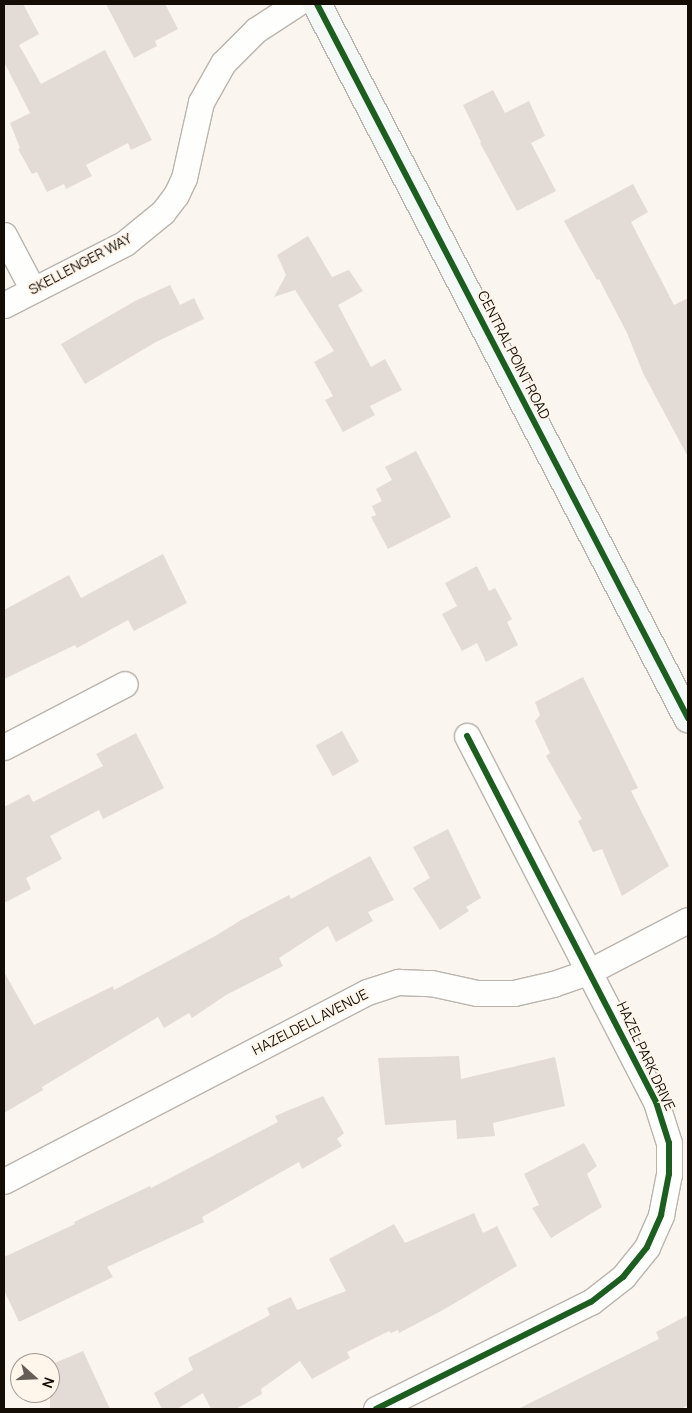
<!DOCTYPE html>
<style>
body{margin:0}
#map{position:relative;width:692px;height:1413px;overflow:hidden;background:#faf5ef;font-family:Manrope,sans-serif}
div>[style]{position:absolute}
.building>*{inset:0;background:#e3dbd6;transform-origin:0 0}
.roads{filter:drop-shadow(1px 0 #bab4ad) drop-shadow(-1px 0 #bab4ad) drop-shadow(0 1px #bab4ad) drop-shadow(0 -1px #bab4ad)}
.street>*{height:25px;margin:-12.5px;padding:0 12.5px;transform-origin:12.5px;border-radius:12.5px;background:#fefefd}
.secondary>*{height:28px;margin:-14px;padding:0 14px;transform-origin:14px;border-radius:14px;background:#f4f8f6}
.cycleway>*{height:6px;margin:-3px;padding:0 3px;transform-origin:3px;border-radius:3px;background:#1b5e20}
span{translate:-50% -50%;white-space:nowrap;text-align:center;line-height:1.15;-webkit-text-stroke:4px #fef5eb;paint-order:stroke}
.street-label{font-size:14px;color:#140d05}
.frame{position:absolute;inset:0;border:5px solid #140d05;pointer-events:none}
.north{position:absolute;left:10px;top:1353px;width:50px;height:50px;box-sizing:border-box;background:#fef5eb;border:1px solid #a0988f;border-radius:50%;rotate:110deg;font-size:14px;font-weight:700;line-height:20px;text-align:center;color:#140d05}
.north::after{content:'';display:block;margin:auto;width:18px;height:22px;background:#645e57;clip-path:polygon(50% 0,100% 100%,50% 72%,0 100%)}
</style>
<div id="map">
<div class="building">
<i style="clip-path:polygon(4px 4px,23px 4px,39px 34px,19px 45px,41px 84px,105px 50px,152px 140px,131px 150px,128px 143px,86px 165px,92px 176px,66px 189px,64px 184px,47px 192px,37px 172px,32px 174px,18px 149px,20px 148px,10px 123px,30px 113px,4px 62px)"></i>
<i style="clip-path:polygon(106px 4px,165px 4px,178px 29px,155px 41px,157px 46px,134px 58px)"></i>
<i style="clip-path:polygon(493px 90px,505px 113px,529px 101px,545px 136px,531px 143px,556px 191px,517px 211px,480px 143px,481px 142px,463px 105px)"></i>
<i style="clip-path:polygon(633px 184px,648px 212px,631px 222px,674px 305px,688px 298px,688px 457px,643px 373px,627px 333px,599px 279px,597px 280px,564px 221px)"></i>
<i style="clip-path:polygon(308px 236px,332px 277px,349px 270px,363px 291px,338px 305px,371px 367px,385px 359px,402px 390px,370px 406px,375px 415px,343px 432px,325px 400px,333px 396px,314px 362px,334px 351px,295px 290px,274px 297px,286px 275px,277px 255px)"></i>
<i style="clip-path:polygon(170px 285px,180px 305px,194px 298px,204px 319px,156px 342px,85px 384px,61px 344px,135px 301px)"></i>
<i style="clip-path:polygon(416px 451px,451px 517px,388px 549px,371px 517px,376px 515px,372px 506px,382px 501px,376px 489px,392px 480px,385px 467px)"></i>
<i style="clip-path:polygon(163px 554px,187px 603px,134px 631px,128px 620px,77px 648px,75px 645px,4px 679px,4px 610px,69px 575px,81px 598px)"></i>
<i style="clip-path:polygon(477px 566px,489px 591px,495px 588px,512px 619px,507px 622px,518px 645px,486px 662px,477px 643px,462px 651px,442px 614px,457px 606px,445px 583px)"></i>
<i style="clip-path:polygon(583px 677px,638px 788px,631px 791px,669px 866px,622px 896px,602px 849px,593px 852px,578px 821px,582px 819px,546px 756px,550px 753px,535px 721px,540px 715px,535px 702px)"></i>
<i style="left:342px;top:731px;width:35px;height:30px;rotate:61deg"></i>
<i style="clip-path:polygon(136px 733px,164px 788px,103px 819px,99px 810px,50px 836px,62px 859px,26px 878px,31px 889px,4px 903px,4px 807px,29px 794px,33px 802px,103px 766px,96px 754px)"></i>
<i style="clip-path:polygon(448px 829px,481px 898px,466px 907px,469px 911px,440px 930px,413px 888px,430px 878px,413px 847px)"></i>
<i style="clip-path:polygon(370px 856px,394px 900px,368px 912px,373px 921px,336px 942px,328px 926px,279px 958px,283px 966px,226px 995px,192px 1018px,189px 1013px,164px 1028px,158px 1017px,42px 1087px,43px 1090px,4px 1113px,4px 972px,34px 1025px,113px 986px,114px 990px,217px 935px,241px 920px,289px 895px,291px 899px)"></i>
<i style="clip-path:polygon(459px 1056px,461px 1079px,555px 1057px,565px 1106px,493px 1123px,495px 1136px,457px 1139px,456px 1120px,385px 1125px,378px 1058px)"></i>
<i style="clip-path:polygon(323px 1096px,344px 1133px,337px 1139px,342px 1146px,302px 1169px,299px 1162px,202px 1217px,204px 1222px,107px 1267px,113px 1277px,19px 1322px,4px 1290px,4px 1257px,75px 1224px,74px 1222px,150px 1186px,151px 1188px,278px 1122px,275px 1116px)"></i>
<i style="clip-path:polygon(584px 1143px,597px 1166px,587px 1174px,602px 1207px,551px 1238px,532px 1208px,539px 1205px,524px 1174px)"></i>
<i style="clip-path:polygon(474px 1213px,483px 1233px,497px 1226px,517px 1266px,443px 1310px,399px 1333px,398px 1330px,391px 1333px,389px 1331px,347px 1352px,350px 1358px,312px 1379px,300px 1361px,261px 1389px,262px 1394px,236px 1409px,211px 1409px,203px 1393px,177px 1409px,162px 1409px,154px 1393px,193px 1370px,188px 1358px,270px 1315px,267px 1308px,291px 1297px,297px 1310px,346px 1291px,329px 1259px,394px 1224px,405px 1243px)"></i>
<i style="clip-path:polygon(688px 1315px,688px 1405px,681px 1409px,518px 1409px,659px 1339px,656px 1332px)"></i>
<i style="clip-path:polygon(83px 1351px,110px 1409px,50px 1409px,50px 1365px)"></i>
</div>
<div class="roads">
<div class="street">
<i style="left:4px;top:235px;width:62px;rotate:62.2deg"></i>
<i style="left:4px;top:305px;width:136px;rotate:-27.1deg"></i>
<i style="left:125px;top:243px;width:49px;rotate:-39.2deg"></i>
<i style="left:163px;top:212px;width:21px;rotate:-53deg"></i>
<i style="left:176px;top:195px;width:19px;rotate:-65deg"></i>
<i style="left:184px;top:178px;width:78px;rotate:-77.4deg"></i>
<i style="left:201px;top:102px;width:45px;rotate:-60.6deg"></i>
<i style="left:223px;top:63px;width:47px;rotate:-45deg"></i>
<i style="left:256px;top:30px;width:48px;rotate:-33deg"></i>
<i style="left:4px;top:747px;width:136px;rotate:-27.5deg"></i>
<i style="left:4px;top:1181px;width:409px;rotate:-27.5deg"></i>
<i style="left:367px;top:992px;width:33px;rotate:-18deg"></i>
<i style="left:398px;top:982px;width:33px;rotate:2deg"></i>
<i style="left:431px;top:983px;width:47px;rotate:12.3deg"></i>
<i style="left:477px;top:993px;width:37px"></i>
<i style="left:514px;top:993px;width:40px;rotate:-13deg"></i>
<i style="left:553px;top:984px;width:39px;rotate:-19deg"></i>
<i style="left:590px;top:971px;width:110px;rotate:-27.5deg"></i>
<i style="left:376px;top:1409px;width:240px;rotate:-26.5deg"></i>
<i style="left:591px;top:1302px;width:41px;rotate:-38deg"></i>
<i style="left:623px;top:1277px;width:38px;rotate:-51deg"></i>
<i style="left:647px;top:1247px;width:35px;rotate:-66deg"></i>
<i style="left:661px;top:1215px;width:42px;rotate:-79deg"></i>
<i style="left:669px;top:1174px;width:31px;rotate:-90deg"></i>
<i style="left:669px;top:1143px;width:43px;rotate:-107.6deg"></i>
<i style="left:656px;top:1102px;width:412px;rotate:-117.3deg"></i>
</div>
<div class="secondary">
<i style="left:317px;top:4px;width:805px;rotate:62.54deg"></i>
</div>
</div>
<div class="cycleway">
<i style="left:317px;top:4px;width:805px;rotate:62.54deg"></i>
<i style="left:376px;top:1409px;width:240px;rotate:-26.5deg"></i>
<i style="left:591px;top:1302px;width:41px;rotate:-38deg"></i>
<i style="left:623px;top:1277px;width:38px;rotate:-51deg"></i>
<i style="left:647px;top:1247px;width:35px;rotate:-66deg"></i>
<i style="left:661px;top:1215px;width:42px;rotate:-79deg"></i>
<i style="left:669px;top:1174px;width:31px;rotate:-90deg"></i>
<i style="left:669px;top:1143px;width:43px;rotate:-107.6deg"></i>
<i style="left:656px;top:1102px;width:412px;rotate:-117.3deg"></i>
</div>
<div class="street-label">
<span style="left:80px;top:264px;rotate:-28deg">SKELLENGER WAY</span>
<span style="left:514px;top:355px;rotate:63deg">CENTRAL POINT ROAD</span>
<span style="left:310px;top:1022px;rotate:-27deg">HAZELDELL AVENUE</span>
<span style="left:646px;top:1056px;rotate:65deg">HAZEL PARK DRIVE</span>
</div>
<div class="frame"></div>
<div class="north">N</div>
</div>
